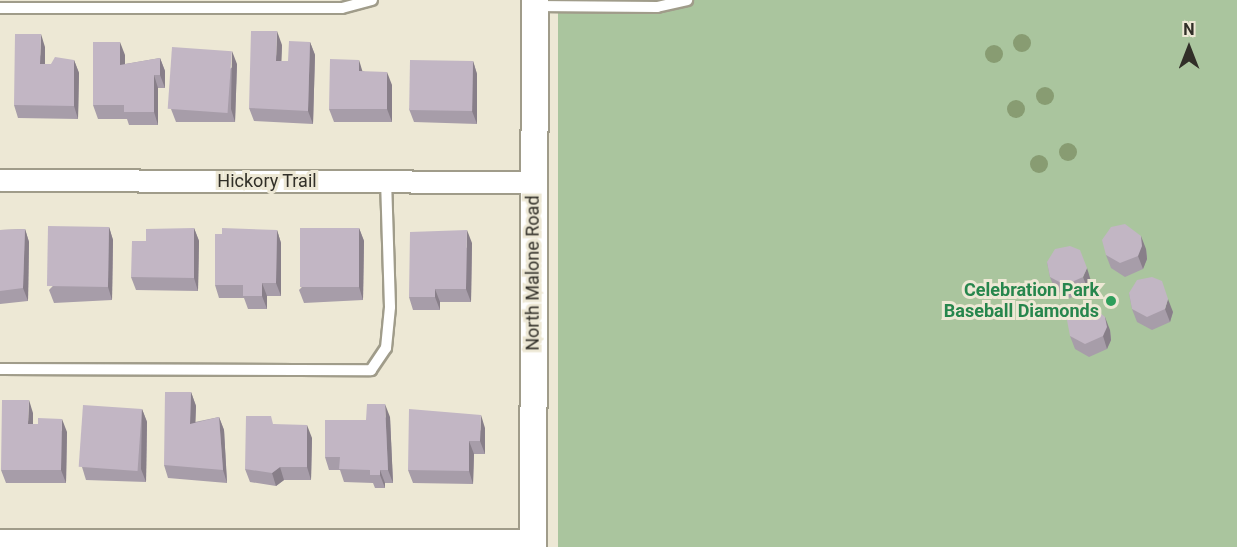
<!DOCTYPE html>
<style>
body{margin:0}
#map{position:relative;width:1237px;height:547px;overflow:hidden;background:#ede8d5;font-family:Roboto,sans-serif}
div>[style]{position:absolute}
.green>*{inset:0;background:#aac59e;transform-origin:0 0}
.roads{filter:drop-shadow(2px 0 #a09c8a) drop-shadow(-2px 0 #a09c8a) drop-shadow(0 2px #a09c8a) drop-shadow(0 -2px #a09c8a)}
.service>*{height:10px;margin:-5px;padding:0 5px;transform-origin:5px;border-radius:5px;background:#fff}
.minor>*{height:21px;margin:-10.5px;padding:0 10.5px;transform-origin:10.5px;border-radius:10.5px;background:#fff}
.tertiary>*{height:26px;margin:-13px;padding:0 13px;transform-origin:13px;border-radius:13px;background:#fff}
.trees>*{width:18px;height:18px;margin:-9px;border-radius:50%;background:#889c72}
.wall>*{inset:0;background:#a79da9}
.shaded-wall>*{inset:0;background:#887f89}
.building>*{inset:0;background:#c2b6c4;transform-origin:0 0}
.dots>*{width:16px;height:16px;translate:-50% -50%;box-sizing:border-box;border:3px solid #ede8d5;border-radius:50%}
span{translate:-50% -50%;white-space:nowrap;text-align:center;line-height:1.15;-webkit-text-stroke:6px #ede8d5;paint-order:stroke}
.street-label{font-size:18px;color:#312f28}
.leisure-label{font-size:18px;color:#27864d;font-weight:700}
.right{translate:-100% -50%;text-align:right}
.north{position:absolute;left:1159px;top:18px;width:60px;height:60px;-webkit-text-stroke:4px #ede8d5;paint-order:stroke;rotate:0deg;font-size:16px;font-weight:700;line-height:24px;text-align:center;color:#312f28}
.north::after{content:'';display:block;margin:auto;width:21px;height:27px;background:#312f28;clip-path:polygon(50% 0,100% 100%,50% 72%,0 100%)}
</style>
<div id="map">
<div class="green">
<i style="left:558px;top:0;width:679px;height:547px"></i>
</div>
<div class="roads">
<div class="service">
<i style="left:535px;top:6px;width:122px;rotate:0.5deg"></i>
<i style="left:657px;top:7px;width:31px;rotate:-13deg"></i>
<i style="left:0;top:8px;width:342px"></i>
<i style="left:342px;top:8px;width:31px;rotate:-15deg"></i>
<i style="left:0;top:369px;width:371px;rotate:0.2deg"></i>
<i style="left:371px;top:370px;width:27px;rotate:-56deg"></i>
<i style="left:386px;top:348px;width:41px;rotate:-84.4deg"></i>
<i style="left:390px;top:307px;width:126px;rotate:-91.8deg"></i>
</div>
<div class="minor">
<i style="left:0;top:180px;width:533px;rotate:0.21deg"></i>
<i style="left:0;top:540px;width:533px"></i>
</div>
<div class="tertiary">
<i style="left:533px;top:547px;width:547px;rotate:-89.79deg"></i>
</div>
</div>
<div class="trees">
<i style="left:1022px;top:43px"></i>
<i style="left:994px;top:54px"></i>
<i style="left:1045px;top:96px"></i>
<i style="left:1016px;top:109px"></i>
<i style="left:1068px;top:152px"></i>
<i style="left:1039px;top:164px"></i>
</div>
<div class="wall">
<i style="clip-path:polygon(310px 42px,315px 55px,313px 124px,254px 121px,249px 108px,282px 45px,281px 61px,288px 61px)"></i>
<i style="clip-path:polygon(45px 47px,45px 64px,51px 64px,74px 60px,79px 73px,78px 119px,18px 118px,14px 105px)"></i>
<i style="clip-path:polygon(125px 55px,125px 64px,160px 58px,165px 71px,165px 88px,158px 88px,158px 125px,129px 125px,127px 119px,98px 119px,93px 105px)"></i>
<i style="clip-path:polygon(473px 61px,477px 74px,477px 124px,414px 122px,409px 109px)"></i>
<i style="clip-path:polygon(237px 64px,235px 122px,176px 122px,171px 109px)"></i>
<i style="clip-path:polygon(363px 71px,392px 85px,392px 122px,334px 122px,329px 109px)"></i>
<i style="clip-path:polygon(109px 227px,113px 240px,112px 300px,54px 303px,49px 290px)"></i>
<i style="clip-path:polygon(194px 228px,199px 241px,198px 291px,136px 290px,131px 277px,146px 241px)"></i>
<i style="clip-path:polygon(359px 228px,364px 241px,363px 300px,304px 303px,299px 290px)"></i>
<i style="clip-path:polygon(25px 229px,29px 242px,28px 301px,0 304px,0 230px)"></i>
<i style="clip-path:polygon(277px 230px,281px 243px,281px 296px,267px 296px,267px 309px,248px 309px,244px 298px,219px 298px,215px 285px,222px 234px)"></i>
<i style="clip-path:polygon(472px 243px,471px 302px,440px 302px,440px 310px,413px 310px,409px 297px)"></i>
<i style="clip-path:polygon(1146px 249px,1147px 259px,1143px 269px,1125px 277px,1111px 268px,1106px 255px)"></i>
<i style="clip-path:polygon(1047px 262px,1091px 281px,1088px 290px,1070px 298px,1055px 290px,1050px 277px)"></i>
<i style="clip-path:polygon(1129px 293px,1173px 312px,1170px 322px,1152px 330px,1137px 322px,1132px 309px)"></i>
<i style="clip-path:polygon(1110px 330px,1111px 340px,1107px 349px,1089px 357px,1075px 349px,1070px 336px)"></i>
<i style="clip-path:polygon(191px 392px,196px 406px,195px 422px,219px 417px,224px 430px,227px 483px,168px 478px,164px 465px)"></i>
<i style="clip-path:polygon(142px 409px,147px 422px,146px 482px,86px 480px,82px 467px)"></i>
<i style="clip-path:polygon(33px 413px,33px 424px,67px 432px,66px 483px,6px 483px,1px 470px)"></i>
<i style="clip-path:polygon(390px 417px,393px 483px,385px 483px,385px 488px,375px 488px,373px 483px,344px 482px,340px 470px,329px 470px,325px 457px,366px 420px)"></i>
<i style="clip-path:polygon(274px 424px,312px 438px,311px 480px,284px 480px,276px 486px,250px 482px,245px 469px)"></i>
<i style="clip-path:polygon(485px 428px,485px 454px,474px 454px,473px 484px,413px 483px,408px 470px)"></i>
</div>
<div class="shaded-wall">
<i style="clip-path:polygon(277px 31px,282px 45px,281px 74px,276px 61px)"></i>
<i style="clip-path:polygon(41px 34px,45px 47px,45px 77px,40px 64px)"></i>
<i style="clip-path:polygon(120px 42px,125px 55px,125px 78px,120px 65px)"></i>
<i style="clip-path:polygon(310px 42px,315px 55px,313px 124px,308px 111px)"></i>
<i style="clip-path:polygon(232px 51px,237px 64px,235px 122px,231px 109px)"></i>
<i style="clip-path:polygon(160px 58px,165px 71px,165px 88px,160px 75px)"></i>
<i style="clip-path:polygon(74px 60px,79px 73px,78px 119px,74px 106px)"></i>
<i style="clip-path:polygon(359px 60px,363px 73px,359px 71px)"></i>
<i style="clip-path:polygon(473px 61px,477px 74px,477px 124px,472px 111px)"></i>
<i style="clip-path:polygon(387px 72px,392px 85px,392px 122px,387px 109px)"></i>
<i style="clip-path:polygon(154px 75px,158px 88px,158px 125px,154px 112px)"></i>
<i style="clip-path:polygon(109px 227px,113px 240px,112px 300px,108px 287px)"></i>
<i style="clip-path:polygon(194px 228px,199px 241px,198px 291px,194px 278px)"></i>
<i style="clip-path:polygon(359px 228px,364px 241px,363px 300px,359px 287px)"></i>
<i style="clip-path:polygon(25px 229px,29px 242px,28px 301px,23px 288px)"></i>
<i style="clip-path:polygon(277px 230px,281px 243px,281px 296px,276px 283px)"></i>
<i style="clip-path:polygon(467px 230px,472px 243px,471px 302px,466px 289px)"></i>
<i style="clip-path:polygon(1141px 236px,1146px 249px,1147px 259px,1143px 269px,1138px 256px)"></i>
<i style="clip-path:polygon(1087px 268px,1091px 281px,1088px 290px,1083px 277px)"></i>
<i style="clip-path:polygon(262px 283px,267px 296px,267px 309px,262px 296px)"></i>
<i style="clip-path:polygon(435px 289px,440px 302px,440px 310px,435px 297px)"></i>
<i style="clip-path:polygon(1168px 299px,1173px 312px,1170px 322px,1165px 309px)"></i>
<i style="clip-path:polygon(1105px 317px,1110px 330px,1111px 340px,1107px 349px,1103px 336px)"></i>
<i style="clip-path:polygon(191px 392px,196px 406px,195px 437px,190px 424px)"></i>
<i style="clip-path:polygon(29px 400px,33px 413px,33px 437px,28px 424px)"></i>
<i style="clip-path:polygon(385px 404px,390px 417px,393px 483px,388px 470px)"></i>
<i style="clip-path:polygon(142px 409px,147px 422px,146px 482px,141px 469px)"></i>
<i style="clip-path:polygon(481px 415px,485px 428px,485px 454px,480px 441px)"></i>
<i style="clip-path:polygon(219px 417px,224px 430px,227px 483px,223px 470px)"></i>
<i style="clip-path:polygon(62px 419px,67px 432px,66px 483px,61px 470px)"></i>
<i style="clip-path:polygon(307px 425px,312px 438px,311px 480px,307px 467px)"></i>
<i style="clip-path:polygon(469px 441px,474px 454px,473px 484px,469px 471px)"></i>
<i style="clip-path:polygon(280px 467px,284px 480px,276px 486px,272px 473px)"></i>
<i style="clip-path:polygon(380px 470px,385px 483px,385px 488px,380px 475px)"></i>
</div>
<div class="building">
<i style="clip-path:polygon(251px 31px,277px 31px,276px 61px,288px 61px,289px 41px,310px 42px,308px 111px,249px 108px)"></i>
<i style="clip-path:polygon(15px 34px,41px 34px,40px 64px,51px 64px,55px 57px,74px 60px,74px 106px,14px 105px)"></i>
<i style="clip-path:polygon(93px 42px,120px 42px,120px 65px,160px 58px,160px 75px,154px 75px,154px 112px,124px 112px,124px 105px,93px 105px)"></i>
<i style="left:172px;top:47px;width:60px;height:62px;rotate:4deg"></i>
<i style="clip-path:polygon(330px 59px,359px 60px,359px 71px,387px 72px,387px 109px,329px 109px)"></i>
<i style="left:473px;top:61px;width:50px;height:63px;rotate:91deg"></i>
<i style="clip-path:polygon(1125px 224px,1141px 236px,1142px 246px,1138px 256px,1120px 263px,1106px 255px,1102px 240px,1111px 227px)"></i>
<i style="left:109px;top:227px;width:60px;height:61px;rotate:91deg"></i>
<i style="clip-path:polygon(194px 228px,194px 278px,131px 277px,132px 241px,146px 241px,146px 229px)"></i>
<i style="clip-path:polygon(222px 228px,277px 230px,276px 283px,262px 283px,262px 296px,243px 296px,243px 285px,215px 285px,215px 234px,222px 234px)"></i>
<i style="left:359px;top:228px;width:59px;height:59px;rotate:90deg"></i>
<i style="clip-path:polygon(25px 229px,23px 288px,0 291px,0 230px)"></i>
<i style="clip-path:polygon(467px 230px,466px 289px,435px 289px,435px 297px,409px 297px,410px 232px)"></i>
<i style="clip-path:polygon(1070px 246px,1080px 250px,1087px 268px,1083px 277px,1065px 285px,1050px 277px,1047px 262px,1055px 249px)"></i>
<i style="clip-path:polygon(1152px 277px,1162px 281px,1168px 299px,1165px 309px,1147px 317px,1132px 309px,1129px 293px,1137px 280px)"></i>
<i style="clip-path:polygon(1090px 304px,1105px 317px,1107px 327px,1103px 336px,1085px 344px,1070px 336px,1067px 320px,1075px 308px)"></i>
<i style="clip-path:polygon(165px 392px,191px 392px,190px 424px,219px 417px,223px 470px,164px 465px)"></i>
<i style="clip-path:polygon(2px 400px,29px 400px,28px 424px,38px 424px,38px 418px,62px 419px,61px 470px,1px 470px)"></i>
<i style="clip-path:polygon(367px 404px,385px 404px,388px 470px,380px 470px,380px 475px,370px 475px,370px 470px,339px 469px,340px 457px,325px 457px,325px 420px,366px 420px)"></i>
<i style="left:83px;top:405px;width:59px;height:62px;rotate:4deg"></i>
<i style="clip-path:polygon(409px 409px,481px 415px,480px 441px,469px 441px,469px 471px,408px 470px)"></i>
<i style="clip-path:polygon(246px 416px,271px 416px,273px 424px,307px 425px,307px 467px,280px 467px,272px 473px,245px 469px)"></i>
</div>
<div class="dots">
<i style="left:1111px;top:301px;background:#2e9e5b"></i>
</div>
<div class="street-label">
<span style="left:267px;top:181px">Hickory Trail</span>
<span style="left:533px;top:273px;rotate:-90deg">North Malone Road</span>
</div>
<div class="leisure-label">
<span class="right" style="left:1099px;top:301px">Celebration Park<br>Baseball Diamonds</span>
</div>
<div class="north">N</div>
</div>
